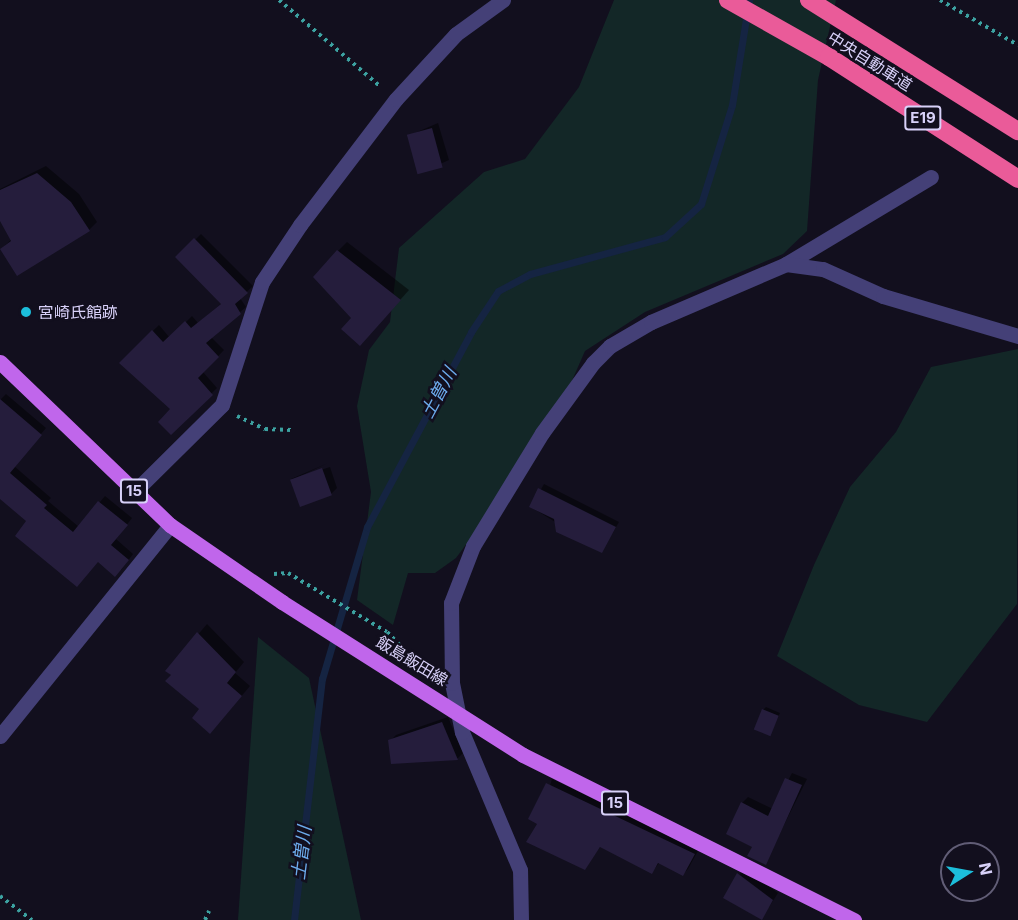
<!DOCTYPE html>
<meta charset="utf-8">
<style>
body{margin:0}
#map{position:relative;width:1018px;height:920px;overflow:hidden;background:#120f1e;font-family:Inter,"Noto Sans JP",sans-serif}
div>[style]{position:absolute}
.green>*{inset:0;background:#132727}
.shadow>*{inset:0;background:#0007}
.stream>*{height:7px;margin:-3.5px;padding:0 3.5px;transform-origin:3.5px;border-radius:3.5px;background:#152442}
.building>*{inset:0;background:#251d3c;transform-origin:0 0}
.path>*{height:4px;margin-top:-2px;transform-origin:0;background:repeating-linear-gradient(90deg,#3ca2a1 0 3px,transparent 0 7.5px)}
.minor>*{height:15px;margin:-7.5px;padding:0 7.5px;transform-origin:7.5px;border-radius:7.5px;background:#444077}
.major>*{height:15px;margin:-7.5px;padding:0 7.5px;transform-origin:7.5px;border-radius:7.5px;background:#c066eb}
.highway>*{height:18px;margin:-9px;padding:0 9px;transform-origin:9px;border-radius:9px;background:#ea5b99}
.dots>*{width:16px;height:16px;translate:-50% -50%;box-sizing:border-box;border:3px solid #120f1e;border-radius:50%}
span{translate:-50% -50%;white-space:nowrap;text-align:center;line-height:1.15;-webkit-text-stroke:5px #120f1e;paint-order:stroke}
.shield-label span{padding:2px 4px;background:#120f1e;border:2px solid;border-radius:4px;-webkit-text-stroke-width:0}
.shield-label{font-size:15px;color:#d8d1f9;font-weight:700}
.street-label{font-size:16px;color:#d8d1f9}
.poi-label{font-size:16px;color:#d8d1f9}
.left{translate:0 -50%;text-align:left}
.water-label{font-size:18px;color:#6cabec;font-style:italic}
.north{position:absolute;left:940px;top:842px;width:60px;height:60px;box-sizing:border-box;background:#120f1e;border:2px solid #615d76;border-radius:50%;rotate:79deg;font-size:16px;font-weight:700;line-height:24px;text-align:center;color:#d8d1f9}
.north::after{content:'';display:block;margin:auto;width:21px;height:27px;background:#1cbedb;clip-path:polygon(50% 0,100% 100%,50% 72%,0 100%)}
</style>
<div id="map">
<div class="green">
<i style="clip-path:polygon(614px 0,836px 0,818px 80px,807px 231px,783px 254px,645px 312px,585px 351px,549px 433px,456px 558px,435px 573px,408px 573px,393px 625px,357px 600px,371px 492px,357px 406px,369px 350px,390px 322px,399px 248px,484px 172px,525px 159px,579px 87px)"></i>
<i style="clip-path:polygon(1018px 349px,1017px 604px,927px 722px,859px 705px,777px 656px,814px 565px,850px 487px,896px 432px,931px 367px)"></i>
<i style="clip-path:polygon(258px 637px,309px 678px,361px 920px,238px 920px)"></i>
</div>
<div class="shadow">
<i style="clip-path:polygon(438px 123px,449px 160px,420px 173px,408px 136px)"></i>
<i style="clip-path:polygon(46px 166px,79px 194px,97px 222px,89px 230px,1px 249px,12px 239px,0 218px,0 189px)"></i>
<i style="clip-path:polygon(201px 234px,253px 286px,240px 298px,246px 307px,211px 337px,224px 350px,203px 372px,217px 388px,171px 433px,173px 409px,121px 362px,159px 325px,170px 338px,192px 316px,198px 323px,222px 303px,178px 257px)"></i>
<i style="clip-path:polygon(347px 242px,409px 290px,369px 335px,353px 318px,338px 251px)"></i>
<i style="clip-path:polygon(6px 394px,46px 428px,14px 466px,51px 498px,48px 501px,79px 527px,105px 496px,132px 518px,116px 539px,133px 554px,121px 570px,28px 521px,0 497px,0 400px)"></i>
<i style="clip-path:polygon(328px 463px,296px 478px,330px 467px,337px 488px,331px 494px,291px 479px)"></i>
<i style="clip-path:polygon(544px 484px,619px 522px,602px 551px,531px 507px)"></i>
<i style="clip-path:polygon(207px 624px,244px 662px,235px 673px,250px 686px,219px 723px,167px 671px)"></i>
<i style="clip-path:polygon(766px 707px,780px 713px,770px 734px,763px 710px)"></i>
<i style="clip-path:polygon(448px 717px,463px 753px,458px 758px,392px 763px,390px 741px,396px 735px)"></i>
<i style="clip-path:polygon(792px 773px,807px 779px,765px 863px,742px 803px,748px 797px,773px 809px)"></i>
<i style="clip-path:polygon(552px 779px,699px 849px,688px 869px,683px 874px,660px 862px,652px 872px,601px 846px,584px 868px,539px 823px)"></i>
<i style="clip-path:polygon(744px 868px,778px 893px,762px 918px,725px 897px)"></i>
</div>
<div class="stream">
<i style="left:294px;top:920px;width:243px;rotate:-83.4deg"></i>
<i style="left:322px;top:679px;width:159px;rotate:-73.5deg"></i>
<i style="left:367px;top:527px;width:221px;rotate:-61.9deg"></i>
<i style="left:471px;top:332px;width:49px;rotate:-56.6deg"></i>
<i style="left:498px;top:291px;width:36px;rotate:-28deg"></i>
<i style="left:530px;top:274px;width:140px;rotate:-15.3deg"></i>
<i style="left:665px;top:237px;width:49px;rotate:-42.5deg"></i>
<i style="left:701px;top:204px;width:104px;rotate:-72.6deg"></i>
<i style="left:732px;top:105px;width:106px;rotate:-80.8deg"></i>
</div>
<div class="building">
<i style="left:432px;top:128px;width:41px;height:26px;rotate:75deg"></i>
<i style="clip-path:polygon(37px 173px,71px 202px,90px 231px,17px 276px,0 249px,11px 241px,0 221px,0 190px)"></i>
<i style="clip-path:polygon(194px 238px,248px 293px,235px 304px,241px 314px,206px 343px,219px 357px,198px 378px,213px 395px,171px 435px,158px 422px,170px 409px,119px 363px,152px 330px,163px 342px,185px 321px,191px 328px,221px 304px,175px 257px)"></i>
<i style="clip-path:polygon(337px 250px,401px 300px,360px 346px,341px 329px,351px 318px,313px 277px)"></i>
<i style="clip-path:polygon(0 399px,42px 435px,10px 473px,47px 505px,44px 508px,73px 532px,98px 501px,128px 525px,111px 545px,129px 560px,115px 577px,98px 562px,77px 587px,15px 536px,26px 521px,0 499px)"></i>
<i style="left:322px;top:468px;width:29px;height:34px;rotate:70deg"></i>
<i style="clip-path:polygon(538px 488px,616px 527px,602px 553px,556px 532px,554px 519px,529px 507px)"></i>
<i style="clip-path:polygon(197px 632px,236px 672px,227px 683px,242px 696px,210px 734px,192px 718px,199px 709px,165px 681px,171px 675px,165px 671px)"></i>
<i style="left:762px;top:709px;width:18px;height:22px;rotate:22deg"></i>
<i style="clip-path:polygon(442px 722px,458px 760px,391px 764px,388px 740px)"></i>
<i style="clip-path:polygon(785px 778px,802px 785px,766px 865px,747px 856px,752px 847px,726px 834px,741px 802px,768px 816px)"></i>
<i style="clip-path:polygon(546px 783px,695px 854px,683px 876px,658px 863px,652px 874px,600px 847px,585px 870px,526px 842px,537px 824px,528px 819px)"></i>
<i style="clip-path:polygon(737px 873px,773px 900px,762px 920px,723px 898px)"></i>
</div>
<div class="path">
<i style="left:279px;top:0;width:134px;rotate:40.5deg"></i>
<i style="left:940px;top:0;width:90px;rotate:30deg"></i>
<i style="left:237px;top:416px;width:31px;rotate:25deg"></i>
<i style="left:265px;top:429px;width:26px;rotate:2deg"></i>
<i style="left:274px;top:574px;width:14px;rotate:-4deg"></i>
<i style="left:288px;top:573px;width:115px;rotate:30.8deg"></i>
<i style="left:387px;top:632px;width:46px;rotate:45.9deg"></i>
<i style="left:0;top:896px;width:40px;rotate:37deg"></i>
<i style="left:205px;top:920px;width:10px;rotate:-66deg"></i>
</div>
<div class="minor">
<i style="left:786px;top:264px;width:169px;rotate:-31deg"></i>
<i style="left:135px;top:491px;width:122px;rotate:-44.7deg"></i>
<i style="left:222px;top:405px;width:129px;rotate:-72deg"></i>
<i style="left:262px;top:282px;width:69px;rotate:-56.3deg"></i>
<i style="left:300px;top:225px;width:158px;rotate:-52.7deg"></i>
<i style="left:396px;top:99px;width:88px;rotate:-47.3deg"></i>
<i style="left:456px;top:34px;width:58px;rotate:-35.9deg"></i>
<i style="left:0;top:736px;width:271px;rotate:-51.1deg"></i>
<i style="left:521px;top:920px;width:50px;rotate:-91.1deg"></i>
<i style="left:520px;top:870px;width:150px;rotate:-112.8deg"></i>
<i style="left:462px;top:732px;width:50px;rotate:-101.5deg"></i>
<i style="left:452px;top:683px;width:80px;rotate:-90.7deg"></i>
<i style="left:451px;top:603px;width:61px;rotate:-68.9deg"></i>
<i style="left:473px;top:546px;width:132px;rotate:-58.6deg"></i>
<i style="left:542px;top:433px;width:87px;rotate:-53.9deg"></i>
<i style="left:593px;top:363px;width:24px;rotate:-45deg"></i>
<i style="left:610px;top:346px;width:48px;rotate:-30.3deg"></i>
<i style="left:651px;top:322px;width:147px;rotate:-23.2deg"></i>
<i style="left:786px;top:264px;width:37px;rotate:8deg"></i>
<i style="left:823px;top:269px;width:66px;rotate:24.2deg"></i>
<i style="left:883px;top:296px;width:141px;rotate:16.5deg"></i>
</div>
<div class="major">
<i style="left:0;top:362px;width:236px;rotate:43.8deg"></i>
<i style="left:170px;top:525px;width:136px;rotate:34.5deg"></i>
<i style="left:282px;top:602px;width:285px;rotate:32.4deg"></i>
<i style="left:523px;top:755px;width:370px;rotate:26.5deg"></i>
</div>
<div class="highway">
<i style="left:728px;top:0;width:116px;rotate:29.4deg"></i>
<i style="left:829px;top:57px;width:225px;rotate:32.8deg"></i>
<i style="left:809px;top:0;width:247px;rotate:32.1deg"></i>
</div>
<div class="dots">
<i style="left:26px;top:312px;background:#1cbedb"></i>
</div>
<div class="shield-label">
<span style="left:923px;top:118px">E19</span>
<span style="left:134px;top:491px">15</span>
<span style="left:615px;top:803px">15</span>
</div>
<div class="street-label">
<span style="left:870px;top:61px;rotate:32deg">中央自動車道</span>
<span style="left:412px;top:661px;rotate:31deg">飯島飯田線</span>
</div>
<div class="poi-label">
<span class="left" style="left:38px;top:312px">宮崎氏館跡</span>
</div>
<div class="water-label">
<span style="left:439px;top:393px;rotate:-62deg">土曽川</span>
<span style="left:302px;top:853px;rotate:-83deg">土曽川</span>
</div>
<div class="north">N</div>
</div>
